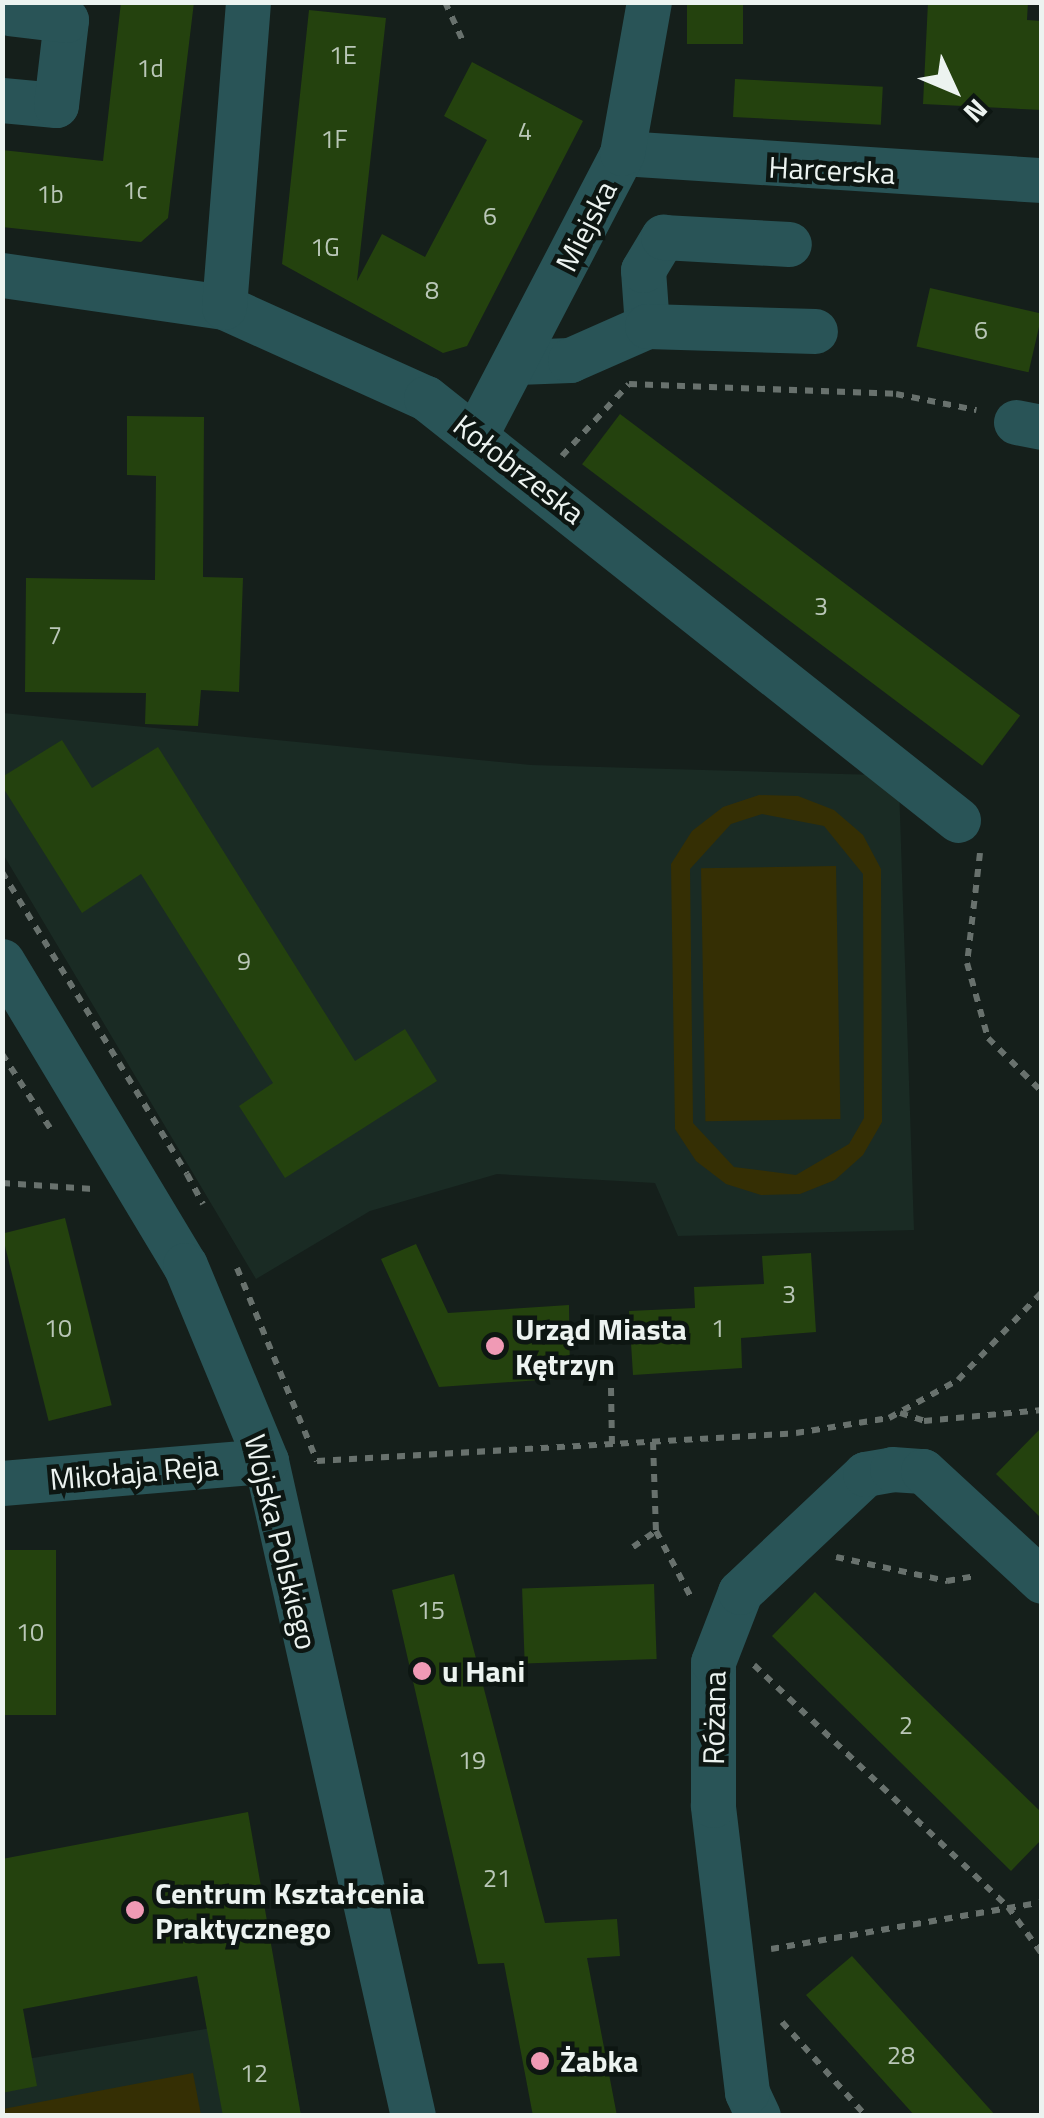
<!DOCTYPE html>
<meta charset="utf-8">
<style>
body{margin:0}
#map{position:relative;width:1044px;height:2118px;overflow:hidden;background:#151f1b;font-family:"Titillium Web",sans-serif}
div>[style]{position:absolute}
.built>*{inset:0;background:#1a2b24}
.green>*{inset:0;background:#352f04;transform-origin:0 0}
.building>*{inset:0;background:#24420e;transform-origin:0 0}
.path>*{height:6px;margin-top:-3px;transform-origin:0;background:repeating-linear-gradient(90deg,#68716d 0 8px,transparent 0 16px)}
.minor>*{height:45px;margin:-22.5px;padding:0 22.5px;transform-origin:22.5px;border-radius:22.5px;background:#295457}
.dots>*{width:28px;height:28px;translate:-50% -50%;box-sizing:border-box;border:5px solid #0d1612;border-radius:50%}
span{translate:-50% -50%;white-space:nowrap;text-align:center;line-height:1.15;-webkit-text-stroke:9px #0d1612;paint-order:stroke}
.number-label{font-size:25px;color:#bac7b8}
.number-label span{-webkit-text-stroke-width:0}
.street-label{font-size:30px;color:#ecf3f0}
.poi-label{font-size:30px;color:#ecf3f0;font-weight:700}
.left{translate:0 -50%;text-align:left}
.frame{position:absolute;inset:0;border:5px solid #ecf3f0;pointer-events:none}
.north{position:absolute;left:904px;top:40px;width:100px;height:100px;-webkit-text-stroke:8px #0d1612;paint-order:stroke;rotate:134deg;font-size:28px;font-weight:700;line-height:40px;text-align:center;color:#ecf3f0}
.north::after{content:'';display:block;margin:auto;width:35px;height:45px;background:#ecf3f0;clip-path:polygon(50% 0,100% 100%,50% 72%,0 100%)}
</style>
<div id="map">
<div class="built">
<i style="clip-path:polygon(3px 713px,531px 765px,878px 775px,899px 786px,914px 1230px,678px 1236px,655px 1183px,497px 1174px,370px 1211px,256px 1279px,3px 854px)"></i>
<i style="clip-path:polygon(283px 2016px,301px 2115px,3px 2116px,3px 2063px)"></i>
</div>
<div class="green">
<i style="clip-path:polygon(evenodd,759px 795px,798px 796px,834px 810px,863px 835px,881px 869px,882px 1122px,863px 1155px,835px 1180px,800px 1194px,761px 1195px,726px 1184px,696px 1161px,675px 1129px,671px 864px,692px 831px,723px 807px,759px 795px,762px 814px,824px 826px,863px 874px,864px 1118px,849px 1144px,796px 1175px,734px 1167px,693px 1123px,690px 869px,731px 824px,762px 814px)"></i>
<i style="left:836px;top:866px;width:253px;height:135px;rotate:89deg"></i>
<i style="clip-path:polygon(193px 2073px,201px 2115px,3px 2115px,3px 2109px)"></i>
</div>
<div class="building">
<i style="clip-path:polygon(121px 2px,194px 2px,168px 218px,141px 242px,2px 227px,2px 150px,103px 161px)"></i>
<i style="left:687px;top:2px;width:56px;height:42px"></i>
<i style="clip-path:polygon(928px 2px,1028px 2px,1027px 20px,1042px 21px,1042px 110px,923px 104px)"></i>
<i style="clip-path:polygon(309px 10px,386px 18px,357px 281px,382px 234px,425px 257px,487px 140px,444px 116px,472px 62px,583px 121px,467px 346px,443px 353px,282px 264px)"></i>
<i style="left:735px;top:79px;width:148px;height:38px;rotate:3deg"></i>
<i style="left:930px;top:288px;width:115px;height:60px;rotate:13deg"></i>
<i style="left:620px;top:414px;width:501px;height:63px;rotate:37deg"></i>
<i style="clip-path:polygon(127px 416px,204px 417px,203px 577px,243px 578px,239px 692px,201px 690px,198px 726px,145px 724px,146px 693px,25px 692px,26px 578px,155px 580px,156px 476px,127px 475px)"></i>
<i style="clip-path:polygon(62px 740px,92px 788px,158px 747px,355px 1061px,405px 1029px,437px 1081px,285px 1178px,239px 1106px,273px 1083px,141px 874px,82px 913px,2px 786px,2px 777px)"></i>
<i style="left:65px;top:1218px;width:193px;height:65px;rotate:76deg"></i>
<i style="clip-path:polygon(416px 1244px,448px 1313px,569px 1305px,570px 1378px,439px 1387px,381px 1259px)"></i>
<i style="clip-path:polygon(811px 1253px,816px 1332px,741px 1338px,742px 1368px,633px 1375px,629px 1311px,695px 1308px,694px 1287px,764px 1284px,762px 1256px)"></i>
<i style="clip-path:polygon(1042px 1427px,1042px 1519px,996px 1474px)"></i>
<i style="left:2px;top:1550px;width:54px;height:165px"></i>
<i style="clip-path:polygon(454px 1574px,545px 1923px,617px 1919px,620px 1956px,587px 1958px,617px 2116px,533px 2116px,504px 1963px,478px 1964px,392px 1590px)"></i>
<i style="left:654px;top:1584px;width:75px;height:132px;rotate:88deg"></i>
<i style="clip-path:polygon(815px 1592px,1042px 1813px,1042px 1839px,1011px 1871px,772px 1636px)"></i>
<i style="clip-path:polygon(248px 1812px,301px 2116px,223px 2116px,197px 1976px,23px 2009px,37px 2086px,2px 2093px,2px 1859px)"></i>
<i style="clip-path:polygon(852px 1956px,996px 2116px,915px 2116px,806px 1995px)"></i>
</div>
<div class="path">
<i style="left:445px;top:2px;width:41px;rotate:65.3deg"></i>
<i style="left:562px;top:456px;width:98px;rotate:-47.1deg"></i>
<i style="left:629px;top:384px;width:267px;rotate:2.1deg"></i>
<i style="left:896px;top:394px;width:82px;rotate:11.3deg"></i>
<i style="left:980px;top:853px;width:111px;rotate:96.7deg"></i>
<i style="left:967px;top:963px;width:78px;rotate:74.4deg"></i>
<i style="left:988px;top:1038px;width:76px;rotate:45deg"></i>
<i style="left:2px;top:872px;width:354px;rotate:58.5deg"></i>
<i style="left:2px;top:1054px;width:88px;rotate:57deg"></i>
<i style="left:187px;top:1174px;width:34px;rotate:62deg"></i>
<i style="left:2px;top:1183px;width:91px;rotate:3.8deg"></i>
<i style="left:237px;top:1268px;width:209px;rotate:67.5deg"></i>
<i style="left:317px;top:1461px;width:480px;rotate:-3.3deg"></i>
<i style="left:796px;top:1433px;width:94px;rotate:-9.2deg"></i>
<i style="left:889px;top:1418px;width:79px;rotate:-28.8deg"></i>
<i style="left:958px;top:1380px;width:122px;rotate:-46.3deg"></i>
<i style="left:611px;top:1388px;width:56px;rotate:89deg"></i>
<i style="left:900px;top:1413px;width:25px;rotate:18deg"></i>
<i style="left:924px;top:1421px;width:119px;rotate:-5.3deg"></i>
<i style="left:653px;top:1442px;width:89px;rotate:88.1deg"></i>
<i style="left:656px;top:1531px;width:75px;rotate:62.1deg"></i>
<i style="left:633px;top:1547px;width:28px;rotate:-35deg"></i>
<i style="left:836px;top:1557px;width:114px;rotate:12.2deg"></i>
<i style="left:947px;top:1581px;width:28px;rotate:-10deg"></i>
<i style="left:754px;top:1665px;width:351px;rotate:43.6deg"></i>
<i style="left:1008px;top:1907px;width:58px;rotate:54.1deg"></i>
<i style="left:771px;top:1949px;width:275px;rotate:-9.8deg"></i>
<i style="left:782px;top:2022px;width:126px;rotate:48.2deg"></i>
</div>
<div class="minor">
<i style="left:2px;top:100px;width:54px;rotate:5.3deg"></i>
<i style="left:56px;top:105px;width:86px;rotate:-83.3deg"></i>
<i style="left:66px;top:20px;width:57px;rotate:-173deg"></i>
<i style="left:622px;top:153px;width:421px;rotate:3.7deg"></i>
<i style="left:2px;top:275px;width:224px;rotate:8.2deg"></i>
<i style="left:224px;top:307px;width:222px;rotate:24.3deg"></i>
<i style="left:426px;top:398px;width:679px;rotate:38.42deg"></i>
<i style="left:224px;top:307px;width:306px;rotate:-85.5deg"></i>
<i style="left:647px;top:326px;width:56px;rotate:-94.1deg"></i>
<i style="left:643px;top:270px;width:39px;rotate:-59deg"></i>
<i style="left:663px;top:237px;width:126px;rotate:3.2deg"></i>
<i style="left:517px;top:362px;width:53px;rotate:-2.2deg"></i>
<i style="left:570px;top:360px;width:84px;rotate:-23.8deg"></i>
<i style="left:647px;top:326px;width:168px;rotate:1.7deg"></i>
<i style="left:1016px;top:422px;width:26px;rotate:11deg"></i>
<i style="left:476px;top:434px;width:317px;rotate:-62.5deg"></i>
<i style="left:622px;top:153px;width:153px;rotate:-79.9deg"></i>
<i style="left:2px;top:961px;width:355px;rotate:59deg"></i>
<i style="left:185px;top:1265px;width:212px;rotate:67.5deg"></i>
<i style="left:266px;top:1461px;width:671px;rotate:77.35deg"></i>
<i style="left:2px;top:1483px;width:265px;rotate:-4.8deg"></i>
<i style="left:758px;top:2116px;width:26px;rotate:-115deg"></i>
<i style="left:747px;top:2092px;width:289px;rotate:-96.8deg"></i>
<i style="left:713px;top:1805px;width:143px;rotate:-90deg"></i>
<i style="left:713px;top:1662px;width:75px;rotate:-68.9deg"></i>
<i style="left:740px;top:1592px;width:172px;rotate:-43.3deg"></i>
<i style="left:865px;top:1474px;width:27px;rotate:-10deg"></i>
<i style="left:892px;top:1469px;width:31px;rotate:4deg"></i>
<i style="left:923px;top:1471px;width:162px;rotate:42.7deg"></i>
</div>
<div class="dots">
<i style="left:495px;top:1346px;background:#f09ab5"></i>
<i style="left:422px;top:1671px;background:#f09ab5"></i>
<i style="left:135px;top:1910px;background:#f09ab5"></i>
<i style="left:540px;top:2061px;background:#f09ab5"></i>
</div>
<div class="number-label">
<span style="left:343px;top:55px">1E</span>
<span style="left:150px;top:68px">1d</span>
<span style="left:525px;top:131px">4</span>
<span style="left:334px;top:139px">1F</span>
<span style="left:135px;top:190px">1c</span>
<span style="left:50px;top:194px">1b</span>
<span style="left:490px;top:216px">6</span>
<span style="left:325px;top:247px">1G</span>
<span style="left:432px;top:290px">8</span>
<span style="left:981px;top:330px">6</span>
<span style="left:821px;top:606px">3</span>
<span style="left:55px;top:635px">7</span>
<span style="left:244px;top:961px">9</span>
<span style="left:789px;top:1294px">3</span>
<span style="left:58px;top:1328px">10</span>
<span style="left:718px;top:1328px">1</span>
<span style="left:431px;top:1610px">15</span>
<span style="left:30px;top:1632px">10</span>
<span style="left:906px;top:1725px">2</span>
<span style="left:472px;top:1760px">19</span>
<span style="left:497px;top:1878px">21</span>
<span style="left:901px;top:2055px">28</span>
<span style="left:254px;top:2073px">12</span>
</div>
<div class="street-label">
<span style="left:832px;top:170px;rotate:3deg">Harcerska</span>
<span style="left:586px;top:226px;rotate:-63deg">Miejska</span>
<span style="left:519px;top:469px;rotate:38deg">Kołobrzeska</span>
<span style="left:134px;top:1472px;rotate:-5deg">Mikołaja Reja</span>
<span style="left:281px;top:1542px;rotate:76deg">Wojska Polskiego</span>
<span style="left:714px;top:1718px;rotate:-89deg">Różana</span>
</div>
<div class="poi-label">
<span class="left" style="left:515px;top:1346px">Urząd Miasta<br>Kętrzyn</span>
<span class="left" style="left:442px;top:1671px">u Hani</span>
<span class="left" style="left:155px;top:1910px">Centrum Kształcenia<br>Praktycznego</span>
<span class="left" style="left:560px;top:2061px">Żabka</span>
</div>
<div class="frame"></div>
<div class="north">N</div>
</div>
